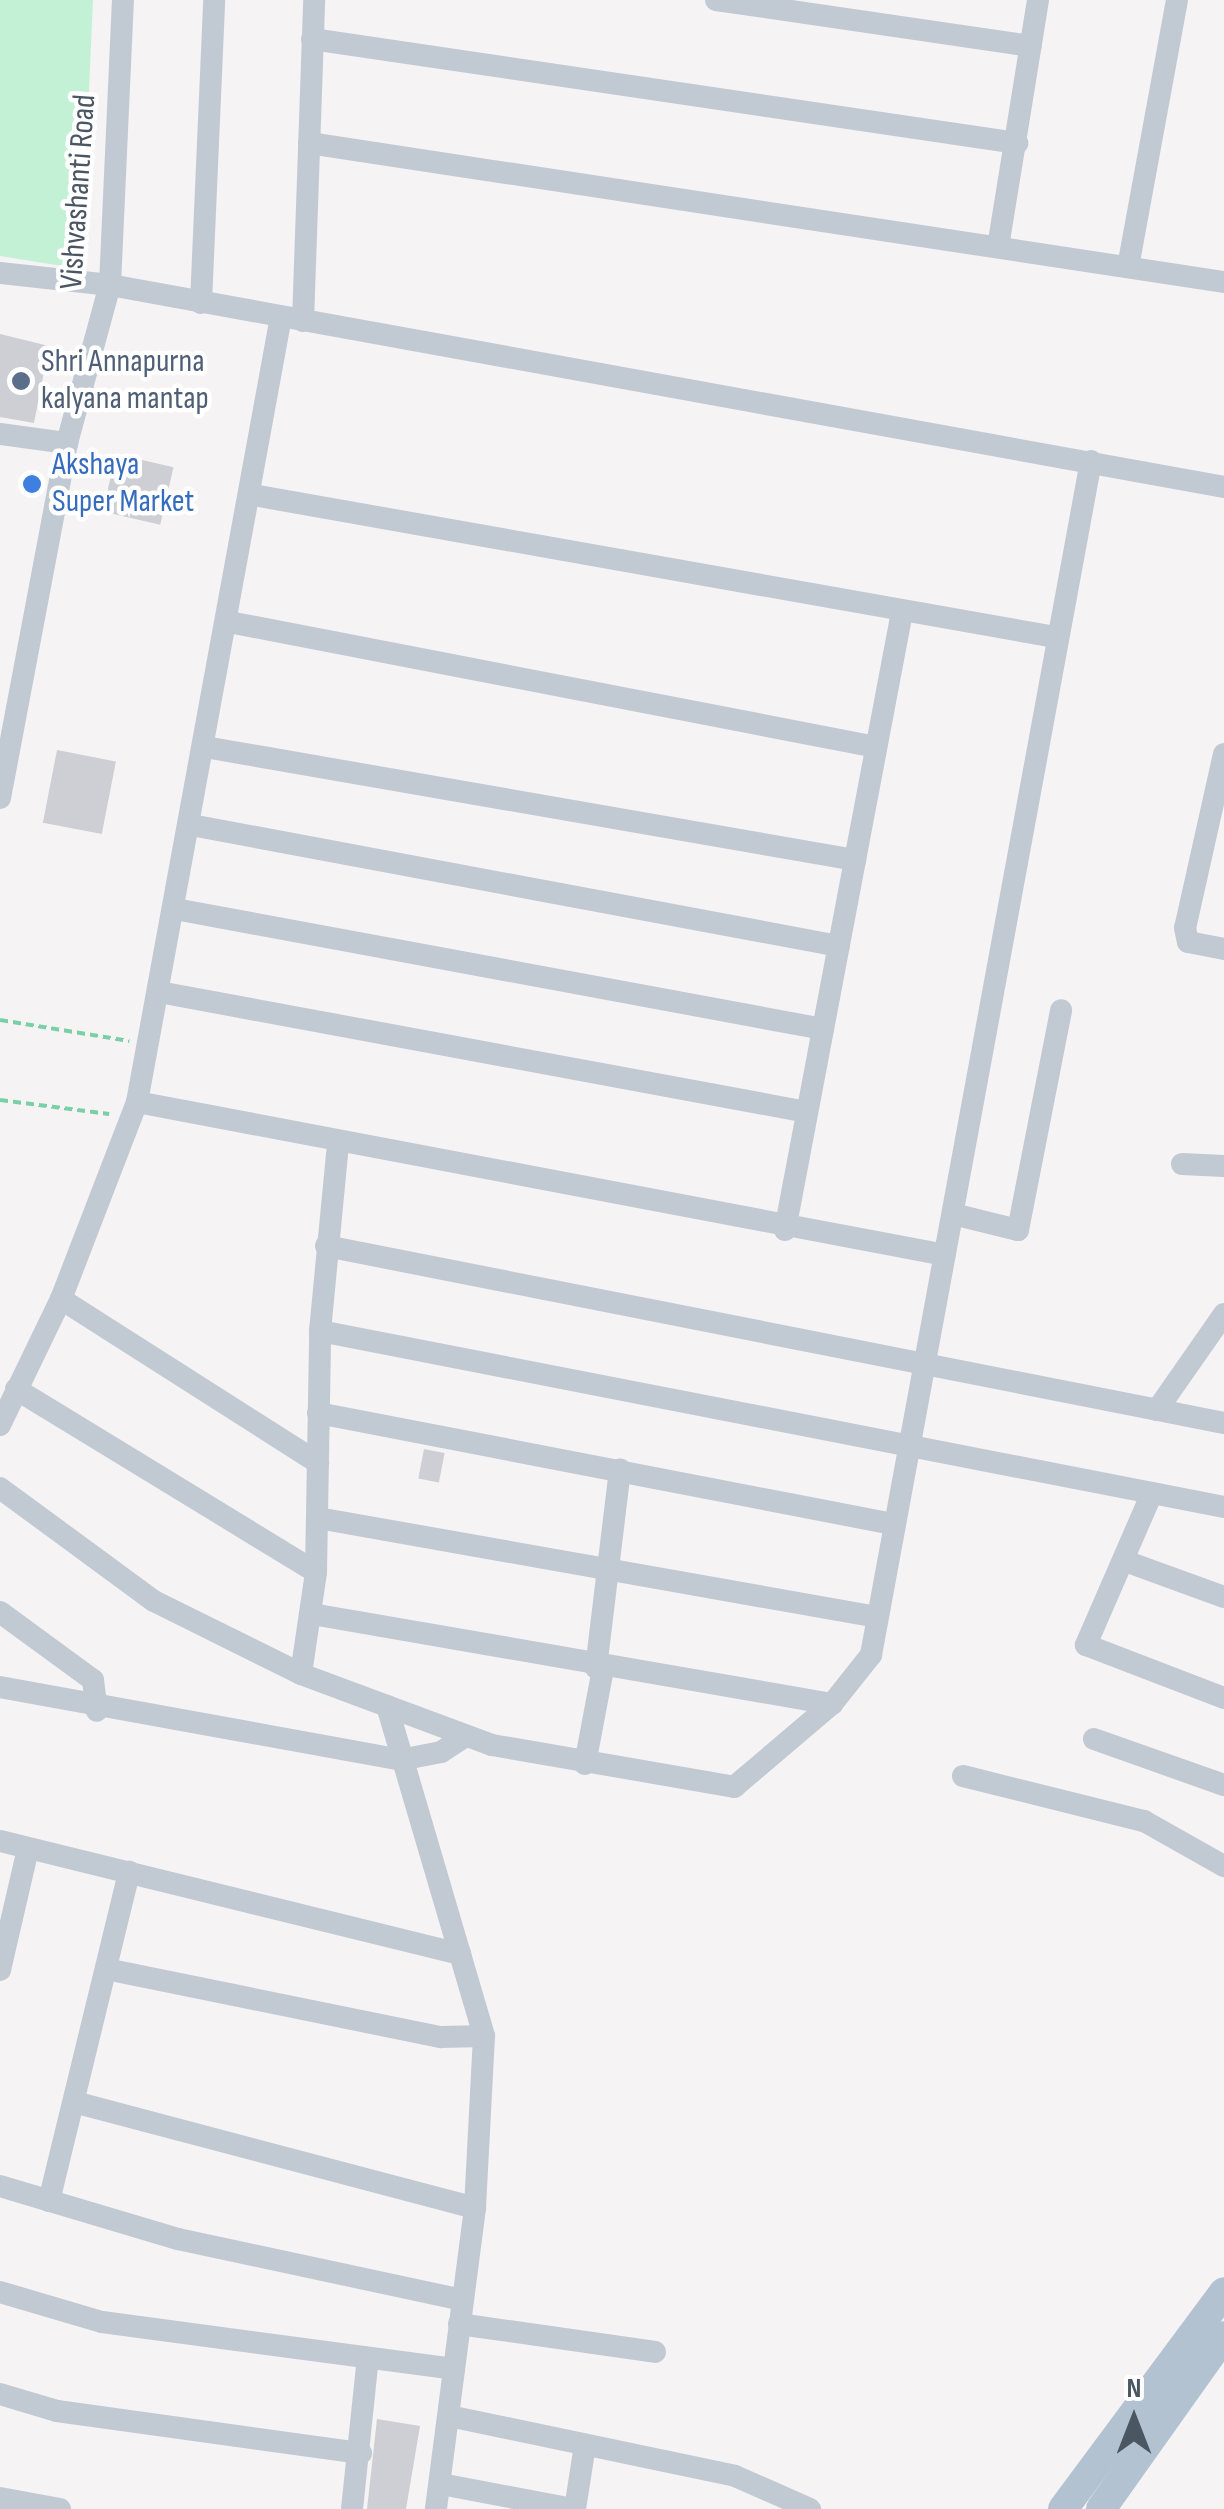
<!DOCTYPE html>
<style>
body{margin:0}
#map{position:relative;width:1224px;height:2509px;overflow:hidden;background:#f5f3f3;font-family:"Sofia Sans Condensed",sans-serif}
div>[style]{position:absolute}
.green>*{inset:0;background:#c3f1d5}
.building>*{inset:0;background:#cdcfd5;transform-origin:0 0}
.path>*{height:4px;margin-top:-2px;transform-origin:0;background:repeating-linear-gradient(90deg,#7ad0a6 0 8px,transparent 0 13px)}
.minor>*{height:22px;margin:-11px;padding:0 11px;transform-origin:11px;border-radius:11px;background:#c1cad2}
.major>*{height:30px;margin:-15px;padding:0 15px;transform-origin:15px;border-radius:15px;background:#b3c2d1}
.dots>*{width:28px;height:28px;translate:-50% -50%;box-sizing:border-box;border:5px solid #fff;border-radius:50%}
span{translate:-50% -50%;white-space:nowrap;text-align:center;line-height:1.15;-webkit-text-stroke:9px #fff;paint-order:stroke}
.street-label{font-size:32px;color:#4a5661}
.service-label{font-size:32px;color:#4e5e75}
.left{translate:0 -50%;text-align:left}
.shop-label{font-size:32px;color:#366cbe}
.north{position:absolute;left:1084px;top:2369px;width:100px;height:100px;-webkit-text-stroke:8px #fff;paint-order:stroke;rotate:0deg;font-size:28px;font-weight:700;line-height:40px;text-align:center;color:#4a5661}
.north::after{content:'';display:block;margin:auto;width:35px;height:45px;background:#4a5661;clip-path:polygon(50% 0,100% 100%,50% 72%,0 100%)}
</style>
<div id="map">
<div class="green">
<i style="clip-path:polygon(0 0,93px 0,81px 269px,0 256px)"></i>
</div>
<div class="building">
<i style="clip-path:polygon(0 334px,49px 346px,34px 423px,0 417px)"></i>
<i style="left:116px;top:454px;width:59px;height:59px;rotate:13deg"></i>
<i style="left:57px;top:750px;width:60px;height:74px;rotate:11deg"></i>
<i style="left:424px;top:1449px;width:21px;height:30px;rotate:11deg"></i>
<i style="clip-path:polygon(377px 2419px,420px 2426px,406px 2509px,367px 2509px)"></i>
</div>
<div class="path">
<i style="left:0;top:1020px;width:131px;rotate:9.2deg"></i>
<i style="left:0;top:1100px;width:110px;rotate:7.3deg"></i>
</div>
<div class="minor">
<i style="left:716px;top:0;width:318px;rotate:8.3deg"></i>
<i style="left:312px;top:39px;width:713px;rotate:8.39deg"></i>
<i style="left:309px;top:143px;width:925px;rotate:8.64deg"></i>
<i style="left:998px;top:247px;width:250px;rotate:-80.8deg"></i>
<i style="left:1128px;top:267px;width:271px;rotate:-79.6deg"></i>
<i style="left:0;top:273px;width:111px;rotate:6.2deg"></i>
<i style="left:110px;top:285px;width:1132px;rotate:10.28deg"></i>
<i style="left:201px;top:303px;width:303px;rotate:-87.5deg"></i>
<i style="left:303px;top:321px;width:321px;rotate:-88deg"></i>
<i style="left:0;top:434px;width:68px;rotate:7.7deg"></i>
<i style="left:253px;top:495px;width:814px;rotate:10.04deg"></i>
<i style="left:229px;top:622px;width:659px;rotate:10.93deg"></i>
<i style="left:205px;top:747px;width:660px;rotate:9.86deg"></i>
<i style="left:1224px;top:754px;width:178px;rotate:102.6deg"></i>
<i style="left:1185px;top:928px;width:14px;rotate:78deg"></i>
<i style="left:1188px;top:942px;width:37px;rotate:11deg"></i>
<i style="left:0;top:798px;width:361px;rotate:-79.3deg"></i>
<i style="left:67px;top:443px;width:164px;rotate:-74.8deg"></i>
<i style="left:110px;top:285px;width:285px;rotate:-87.4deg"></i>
<i style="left:191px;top:825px;width:659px;rotate:10.58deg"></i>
<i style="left:175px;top:909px;width:659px;rotate:10.49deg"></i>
<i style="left:159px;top:992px;width:659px;rotate:10.49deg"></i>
<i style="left:137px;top:1102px;width:822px;rotate:10.72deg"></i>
<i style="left:1182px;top:1164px;width:42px;rotate:2.7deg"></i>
<i style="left:953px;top:1214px;width:67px;rotate:13.8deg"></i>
<i style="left:1018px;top:1230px;width:224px;rotate:-78.9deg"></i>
<i style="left:785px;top:1230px;width:629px;rotate:-79.28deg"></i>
<i style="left:326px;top:1246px;width:915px;rotate:11.15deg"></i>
<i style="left:61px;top:1299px;width:305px;rotate:32.5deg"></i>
<i style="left:320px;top:1331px;width:921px;rotate:11.02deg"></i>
<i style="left:16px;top:1389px;width:351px;rotate:31.4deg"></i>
<i style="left:1157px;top:1410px;width:117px;rotate:-55.1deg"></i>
<i style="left:318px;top:1413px;width:586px;rotate:10.93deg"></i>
<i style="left:0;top:1425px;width:140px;rotate:-64.2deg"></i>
<i style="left:61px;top:1299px;width:211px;rotate:-68.9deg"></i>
<i style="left:137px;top:1102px;width:798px;rotate:-79.61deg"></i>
<i style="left:0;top:1488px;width:191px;rotate:36.3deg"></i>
<i style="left:154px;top:1601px;width:164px;rotate:26.4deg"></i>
<i style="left:301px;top:1674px;width:204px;rotate:20.4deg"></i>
<i style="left:492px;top:1745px;width:246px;rotate:9.8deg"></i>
<i style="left:734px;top:1787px;width:128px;rotate:-40.3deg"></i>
<i style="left:832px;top:1704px;width:63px;rotate:-51.5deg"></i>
<i style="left:871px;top:1655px;width:1214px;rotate:-79.56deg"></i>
<i style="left:1152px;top:1493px;width:166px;rotate:113.5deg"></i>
<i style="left:1086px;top:1645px;width:148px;rotate:21deg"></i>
<i style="left:318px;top:1518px;width:568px;rotate:10.04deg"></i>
<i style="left:1125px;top:1561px;width:105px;rotate:20deg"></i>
<i style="left:0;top:1612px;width:115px;rotate:36.2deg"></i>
<i style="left:93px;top:1680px;width:31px;rotate:83deg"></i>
<i style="left:312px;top:1614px;width:528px;rotate:9.82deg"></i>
<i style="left:596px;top:1668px;width:200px;rotate:-83.1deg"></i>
<i style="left:301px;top:1674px;width:103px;rotate:-81.6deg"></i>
<i style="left:316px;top:1572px;width:241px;rotate:-89deg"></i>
<i style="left:320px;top:1331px;width:187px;rotate:-84.5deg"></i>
<i style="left:0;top:1687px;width:407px;rotate:10.3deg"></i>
<i style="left:400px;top:1760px;width:42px;rotate:-11deg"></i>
<i style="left:441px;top:1752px;width:30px;rotate:-33deg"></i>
<i style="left:387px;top:1706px;width:344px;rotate:73.6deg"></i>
<i style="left:484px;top:2036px;width:172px;rotate:93deg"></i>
<i style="left:475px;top:2208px;width:304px;rotate:97.4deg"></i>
<i style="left:1094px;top:1739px;width:138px;rotate:19.5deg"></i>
<i style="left:585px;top:1764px;width:97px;rotate:-79.3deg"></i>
<i style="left:963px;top:1776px;width:187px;rotate:14deg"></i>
<i style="left:1144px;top:1821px;width:92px;rotate:29.4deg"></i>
<i style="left:0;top:1841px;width:474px;rotate:13.8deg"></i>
<i style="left:106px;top:1969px;width:342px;rotate:11.5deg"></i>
<i style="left:441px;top:2037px;width:43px;rotate:-1.3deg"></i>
<i style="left:0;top:1970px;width:124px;rotate:-77deg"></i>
<i style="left:74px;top:2102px;width:415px;rotate:14.8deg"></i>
<i style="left:0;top:2186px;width:186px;rotate:16.6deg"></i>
<i style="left:178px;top:2239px;width:290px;rotate:12.1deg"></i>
<i style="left:49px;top:2201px;width:339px;rotate:-76.3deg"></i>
<i style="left:0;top:2292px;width:106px;rotate:16.4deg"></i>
<i style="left:102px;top:2322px;width:355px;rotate:7.6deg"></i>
<i style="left:459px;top:2324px;width:198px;rotate:8.1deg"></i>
<i style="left:0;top:2394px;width:59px;rotate:16.6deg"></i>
<i style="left:57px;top:2411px;width:307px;rotate:7.9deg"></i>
<i style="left:449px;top:2416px;width:292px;rotate:11.8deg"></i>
<i style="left:735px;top:2476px;width:82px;rotate:23.7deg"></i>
<i style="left:441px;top:2484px;width:133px;rotate:10.8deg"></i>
<i style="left:0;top:2498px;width:61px;rotate:10.4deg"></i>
<i style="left:352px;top:2509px;width:152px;rotate:-84deg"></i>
<i style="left:575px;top:2509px;width:65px;rotate:-81.1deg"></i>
</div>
<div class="major">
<i style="left:1063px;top:2509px;width:270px;rotate:-53.4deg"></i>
<i style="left:1101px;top:2509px;width:212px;rotate:-54.6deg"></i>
</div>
<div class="dots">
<i style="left:21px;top:381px;background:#5c6f8a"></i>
<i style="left:32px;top:484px;background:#3f7fe0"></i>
</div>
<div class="street-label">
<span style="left:79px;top:192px;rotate:-86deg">Vishvashanti Road</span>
</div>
<div class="service-label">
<span class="left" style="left:41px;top:381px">Shri Annapurna<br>kalyana mantap</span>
</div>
<div class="shop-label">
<span class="left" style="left:52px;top:484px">Akshaya<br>Super Market</span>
</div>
<div class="north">N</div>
</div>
